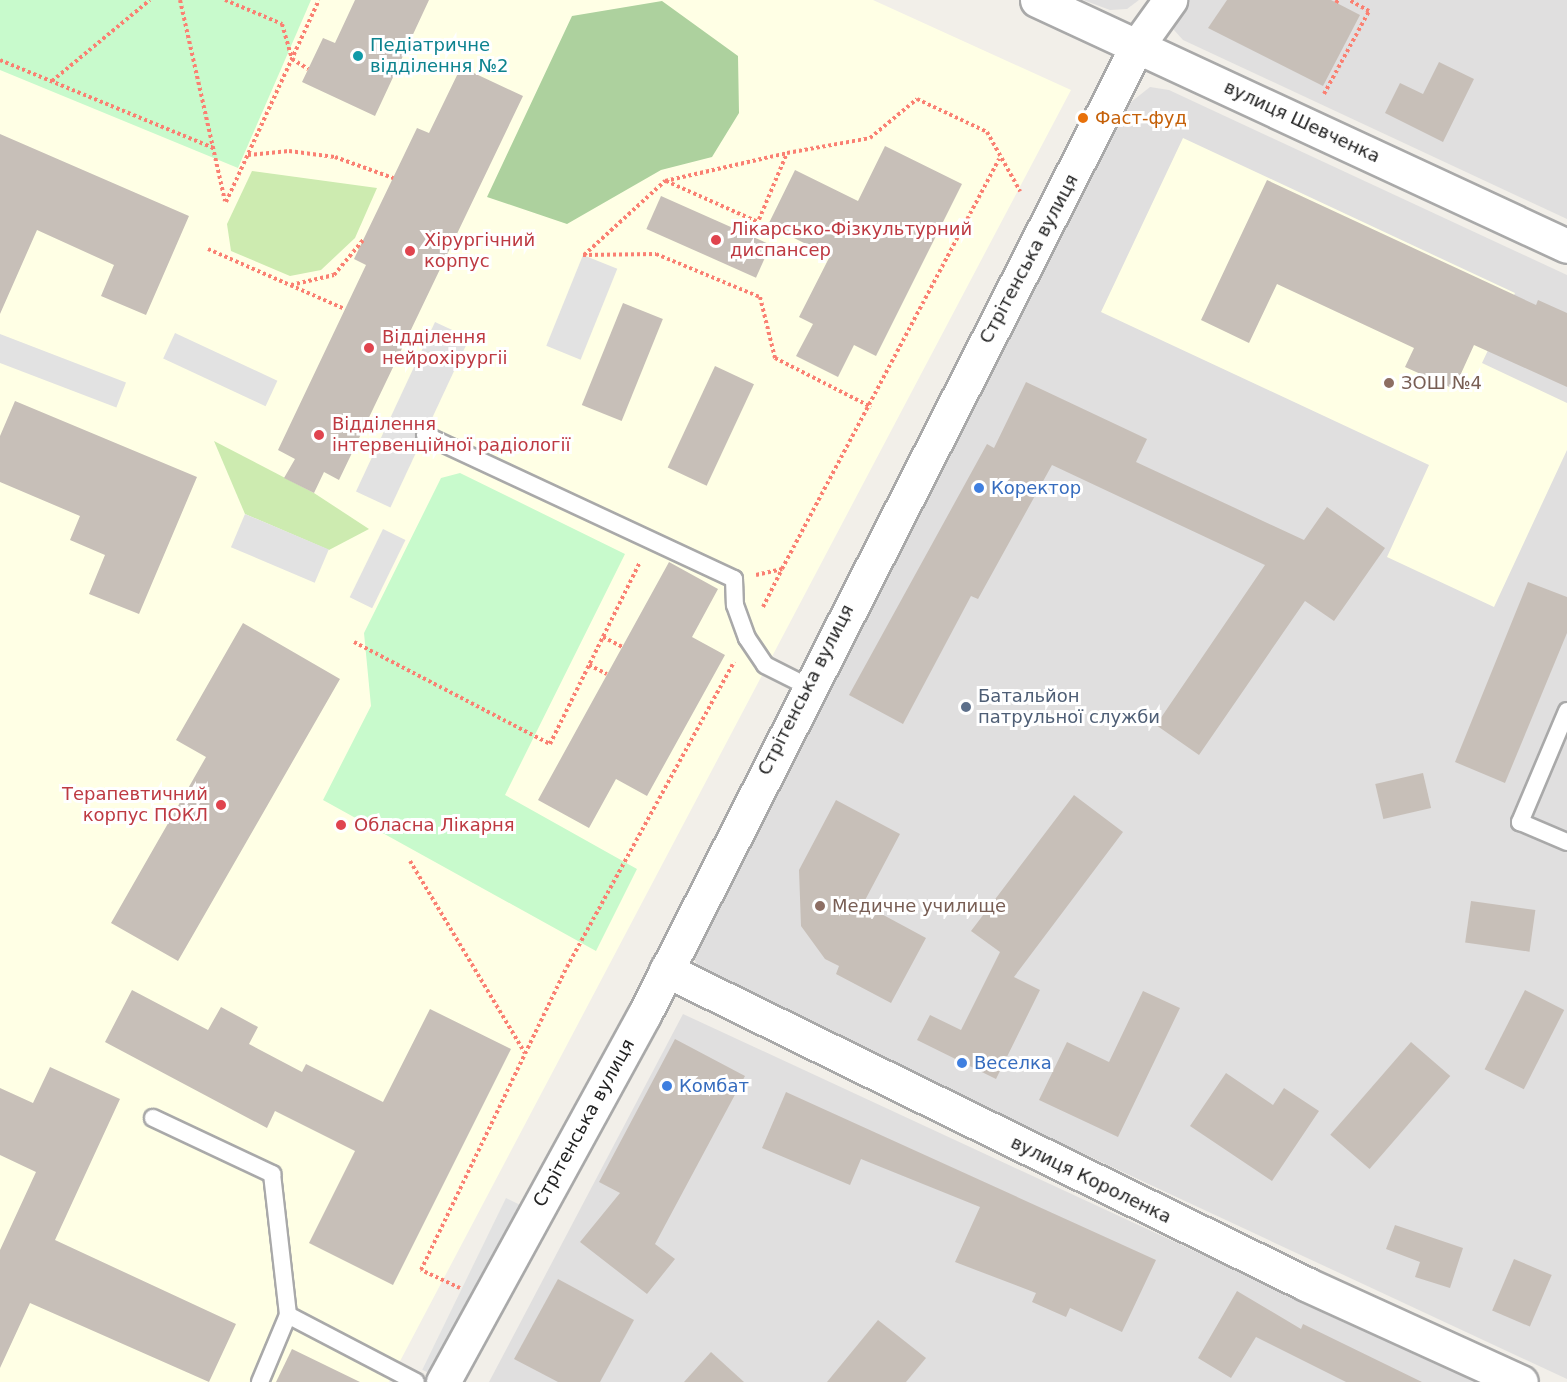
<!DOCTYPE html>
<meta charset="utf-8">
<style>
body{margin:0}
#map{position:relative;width:1567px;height:1382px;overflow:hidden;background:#f2efe9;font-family:"DejaVu Sans",sans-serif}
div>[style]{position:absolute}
.residential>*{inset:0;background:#e0dfdf}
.education>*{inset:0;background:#ffffe5}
.grass>*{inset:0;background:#cdebb0}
.forest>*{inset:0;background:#add19e}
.park>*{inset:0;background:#c8facc}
.parking>*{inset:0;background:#e2e2e2;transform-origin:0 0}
.building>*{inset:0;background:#c7bfb8;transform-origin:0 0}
.path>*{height:4px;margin-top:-2px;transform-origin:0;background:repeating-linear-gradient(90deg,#fa8072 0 3px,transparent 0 6px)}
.roads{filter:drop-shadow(2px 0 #a9a9a9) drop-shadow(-2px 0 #a9a9a9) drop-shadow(0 2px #a9a9a9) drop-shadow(0 -2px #a9a9a9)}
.service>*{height:16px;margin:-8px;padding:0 8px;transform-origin:8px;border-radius:8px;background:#fff}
.minor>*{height:33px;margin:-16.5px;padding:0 16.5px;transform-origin:16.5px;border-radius:16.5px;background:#fff}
.tertiary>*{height:33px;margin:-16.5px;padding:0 16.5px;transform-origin:16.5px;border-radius:16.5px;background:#fff}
.dots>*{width:16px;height:16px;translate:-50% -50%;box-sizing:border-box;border:3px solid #fff;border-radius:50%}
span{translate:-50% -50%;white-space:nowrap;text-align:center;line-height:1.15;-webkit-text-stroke:6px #fff;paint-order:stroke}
.culture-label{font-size:18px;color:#0d838f}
.left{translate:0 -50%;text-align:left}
.food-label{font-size:18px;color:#c56008}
.street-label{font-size:18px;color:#222}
.health-label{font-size:18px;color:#be3a42}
.right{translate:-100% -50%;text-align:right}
.education-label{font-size:18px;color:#785e54}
.shop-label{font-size:18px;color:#366cbe}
.service-label{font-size:18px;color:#4e5e75}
</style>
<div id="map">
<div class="residential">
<i style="clip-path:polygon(1083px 0,1139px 0,1127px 9px,1110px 10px)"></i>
<i style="clip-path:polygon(1186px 0,1567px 0,1567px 219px,1183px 40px,1174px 30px,1175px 18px)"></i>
<i style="clip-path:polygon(1150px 87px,1169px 90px,1567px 275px,1567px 1379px,702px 976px,694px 958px,694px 947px,1126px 106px)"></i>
<i style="clip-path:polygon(683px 1014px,1311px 1305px,1484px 1382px,489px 1382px)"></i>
</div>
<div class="education">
<i style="clip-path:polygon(0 0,873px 0,1071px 90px,389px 1382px,0 1382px)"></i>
<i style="clip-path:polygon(1183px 138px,1515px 293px,1482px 363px,1567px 403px,1567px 450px,1494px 607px,1387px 557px,1429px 465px,1101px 312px)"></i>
</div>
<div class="grass">
<i style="clip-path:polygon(252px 171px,377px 188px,355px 238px,321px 270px,290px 276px,231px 251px,227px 224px)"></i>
<i style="clip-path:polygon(214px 441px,314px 493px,369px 529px,329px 550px,245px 514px)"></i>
</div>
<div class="forest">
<i style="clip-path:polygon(662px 1px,738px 56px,739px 113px,712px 157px,661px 170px,567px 224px,487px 197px,572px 16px)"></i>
</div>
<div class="park">
<i style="clip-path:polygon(0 0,311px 0,238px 168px,0 70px)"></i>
<i style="clip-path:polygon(460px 473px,625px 554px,505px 795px,637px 869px,596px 951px,323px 800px,371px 706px,364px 633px,441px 478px)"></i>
</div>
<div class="parking">
<i style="left:583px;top:255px;width:37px;height:98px;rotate:22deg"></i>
<i style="left:435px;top:322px;width:38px;height:187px;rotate:25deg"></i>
<i style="left:175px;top:333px;width:113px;height:28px;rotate:25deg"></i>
<i style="left:0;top:334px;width:135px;height:27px;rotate:21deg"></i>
<i style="left:245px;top:514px;width:91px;height:36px;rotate:23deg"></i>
<i style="left:383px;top:529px;width:25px;height:76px;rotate:26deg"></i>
<i style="left:506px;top:1198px;width:28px;height:191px;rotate:26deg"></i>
</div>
<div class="building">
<i style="clip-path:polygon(355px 0,429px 0,375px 116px,302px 82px,323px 38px,335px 43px)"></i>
<i style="clip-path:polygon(1227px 0,1331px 0,1360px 15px,1323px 86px,1208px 28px)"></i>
<i style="clip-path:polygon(1439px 62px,1474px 79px,1443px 142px,1385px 113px,1400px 83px,1423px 94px)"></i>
<i style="clip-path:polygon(461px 67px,523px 96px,339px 480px,324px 472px,314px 493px,284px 478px,295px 459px,278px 450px,366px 265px,354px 259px,417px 128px,429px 133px)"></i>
<i style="clip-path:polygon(0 134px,189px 216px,146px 315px,101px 296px,114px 265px,37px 230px,0 314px)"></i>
<i style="clip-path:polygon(885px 146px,962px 184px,876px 356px,854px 345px,838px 377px,796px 356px,813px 324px,799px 317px,830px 256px,768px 225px,795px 170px,858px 201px)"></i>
<i style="clip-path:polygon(1267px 180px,1536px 305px,1538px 300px,1567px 313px,1567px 387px,1474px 345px,1454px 389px,1405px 367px,1414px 348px,1277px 284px,1249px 343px,1201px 320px)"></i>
<i style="left:661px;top:196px;width:120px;height:36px;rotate:24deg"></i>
<i style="left:623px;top:303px;width:43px;height:110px;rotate:22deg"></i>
<i style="left:715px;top:366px;width:43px;height:112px;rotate:25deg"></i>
<i style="clip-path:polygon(1026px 382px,1147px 439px,1136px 462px,1304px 540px,1327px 507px,1385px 548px,1334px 621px,1305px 601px,1199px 755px,1156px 725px,1265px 565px,1052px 465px,978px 599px,971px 596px,903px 724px,849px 695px,987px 444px,994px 448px)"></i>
<i style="clip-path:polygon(15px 401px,197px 477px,139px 614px,89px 594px,105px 555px,70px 540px,80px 516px,0 482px,0 436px)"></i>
<i style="clip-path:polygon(669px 562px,718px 589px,692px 637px,725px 655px,647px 796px,616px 779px,589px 828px,538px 800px)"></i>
<i style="clip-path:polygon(1528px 582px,1567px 597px,1567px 633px,1505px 783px,1455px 762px)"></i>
<i style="clip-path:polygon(243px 623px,340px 679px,178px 961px,111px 923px,206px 757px,176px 740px)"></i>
<i style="left:1423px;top:773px;width:36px;height:49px;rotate:77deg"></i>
<i style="clip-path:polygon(1074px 795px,1123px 832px,1014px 977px,1040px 990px,996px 1079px,917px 1040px,930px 1015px,961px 1030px,1000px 952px,971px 931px)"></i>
<i style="clip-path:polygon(836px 800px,900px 834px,863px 904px,926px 938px,891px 1003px,836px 974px,839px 966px,825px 959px,801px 926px,799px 870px)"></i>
<i style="left:1471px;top:901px;width:65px;height:42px;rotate:8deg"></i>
<i style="clip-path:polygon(132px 990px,208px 1030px,221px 1007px,258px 1027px,249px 1044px,302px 1072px,306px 1064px,383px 1102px,430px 1009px,511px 1049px,393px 1285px,309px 1243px,355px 1151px,275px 1111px,267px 1128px,105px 1042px)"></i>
<i style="left:1525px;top:990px;width:44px;height:89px;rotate:27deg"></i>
<i style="clip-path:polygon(1143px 991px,1180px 1008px,1118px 1137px,1039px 1100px,1067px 1042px,1109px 1062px)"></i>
<i style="clip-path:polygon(675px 1039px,745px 1076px,655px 1244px,675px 1259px,647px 1294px,580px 1242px,620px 1193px,599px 1182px)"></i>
<i style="left:1411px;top:1042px;width:52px;height:123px;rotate:41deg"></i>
<i style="clip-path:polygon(50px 1067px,120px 1099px,55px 1240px,236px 1324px,209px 1382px,30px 1303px,0 1368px,0 1250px,36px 1172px,0 1155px,0 1088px,33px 1103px)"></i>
<i style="clip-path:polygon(1226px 1073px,1273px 1105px,1284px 1088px,1319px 1111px,1272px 1181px,1190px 1126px)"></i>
<i style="clip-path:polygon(786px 1092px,1156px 1260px,1122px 1332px,1070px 1308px,1066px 1317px,1032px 1302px,1036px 1293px,955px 1262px,980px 1207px,861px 1159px,850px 1185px,762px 1148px)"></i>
<i style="clip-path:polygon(1395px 1225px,1463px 1248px,1450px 1288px,1415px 1277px,1420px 1262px,1386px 1249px)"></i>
<i style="left:1514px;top:1259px;width:41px;height:56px;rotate:23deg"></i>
<i style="clip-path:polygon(558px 1279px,634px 1320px,600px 1382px,558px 1382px,514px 1359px)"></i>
<i style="clip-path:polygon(1237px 1291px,1301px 1329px,1303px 1324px,1422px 1382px,1346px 1382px,1256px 1337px,1231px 1378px,1198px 1358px)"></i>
<i style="clip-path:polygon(878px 1320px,926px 1358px,906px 1382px,827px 1382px)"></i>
<i style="clip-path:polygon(292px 1349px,360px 1382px,276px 1382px)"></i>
<i style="clip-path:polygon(711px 1352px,744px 1382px,684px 1382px)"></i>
</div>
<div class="path">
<i style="left:180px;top:0;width:206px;rotate:77.4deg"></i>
<i style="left:225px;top:0;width:62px;rotate:22.8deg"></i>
<i style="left:282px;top:24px;width:36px;rotate:74deg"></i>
<i style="left:292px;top:59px;width:19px;rotate:32deg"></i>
<i style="left:1336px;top:3px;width:4px;rotate:-56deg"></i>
<i style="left:0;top:60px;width:230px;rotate:22.4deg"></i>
<i style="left:52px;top:81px;width:127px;rotate:-39.6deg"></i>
<i style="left:1324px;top:94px;width:94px;rotate:-61.5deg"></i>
<i style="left:1369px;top:11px;width:23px;rotate:-151deg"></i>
<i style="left:248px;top:155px;width:41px;rotate:-5.6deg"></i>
<i style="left:289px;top:151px;width:46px;rotate:7.4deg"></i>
<i style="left:335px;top:157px;width:62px;rotate:19.9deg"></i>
<i style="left:666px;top:181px;width:101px;rotate:24deg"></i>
<i style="left:226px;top:202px;width:222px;rotate:-65.3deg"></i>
<i style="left:752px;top:236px;width:90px;rotate:-67.1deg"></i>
<i style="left:787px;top:153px;width:84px;rotate:-10.2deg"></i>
<i style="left:870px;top:138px;width:61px;rotate:-39.7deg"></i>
<i style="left:917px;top:99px;width:77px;rotate:25.2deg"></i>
<i style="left:987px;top:132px;width:68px;rotate:60.8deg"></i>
<i style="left:208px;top:249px;width:150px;rotate:23.7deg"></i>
<i style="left:583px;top:255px;width:73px;rotate:-0.8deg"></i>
<i style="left:656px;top:254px;width:113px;rotate:22.5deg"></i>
<i style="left:760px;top:297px;width:63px;rotate:76.2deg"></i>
<i style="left:775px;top:358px;width:108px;rotate:27deg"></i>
<i style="left:584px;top:255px;width:110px;rotate:-42.4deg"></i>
<i style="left:665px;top:181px;width:125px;rotate:-12.9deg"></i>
<i style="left:291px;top:285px;width:44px;rotate:-13.1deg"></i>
<i style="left:334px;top:275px;width:47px;rotate:-50.2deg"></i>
<i style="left:756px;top:575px;width:27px;rotate:-13deg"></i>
<i style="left:782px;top:569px;width:464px;rotate:-62.1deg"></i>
<i style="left:763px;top:607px;width:42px;rotate:-63.4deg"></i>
<i style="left:603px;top:637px;width:22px;rotate:27deg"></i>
<i style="left:354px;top:642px;width:221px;rotate:27.5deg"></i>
<i style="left:550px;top:744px;width:203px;rotate:-63.7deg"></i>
<i style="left:589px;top:665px;width:20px;rotate:27deg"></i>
<i style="left:410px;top:861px;width:224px;rotate:59.1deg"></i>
<i style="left:460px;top:1288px;width:43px;rotate:-155.2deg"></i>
<i style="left:421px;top:1270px;width:336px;rotate:-64.3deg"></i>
<i style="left:567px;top:967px;width:348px;rotate:-61.3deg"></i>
</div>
<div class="roads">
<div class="service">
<i style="left:425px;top:435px;width:341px;rotate:25deg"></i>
<i style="left:734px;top:579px;width:26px;rotate:88deg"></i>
<i style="left:735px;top:605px;width:35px;rotate:70deg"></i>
<i style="left:747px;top:638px;width:32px;rotate:56deg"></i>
<i style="left:765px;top:665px;width:47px;rotate:26.6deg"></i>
<i style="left:1567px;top:711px;width:121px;rotate:112.9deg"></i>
<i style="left:1520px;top:822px;width:51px;rotate:23.1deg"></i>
<i style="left:153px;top:1118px;width:132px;rotate:25.2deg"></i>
<i style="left:272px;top:1174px;width:142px;rotate:83.5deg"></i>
<i style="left:288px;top:1315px;width:73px;rotate:112.7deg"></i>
<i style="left:288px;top:1315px;width:144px;rotate:27.6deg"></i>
</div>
<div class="minor">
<i style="left:666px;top:970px;width:713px;rotate:26.13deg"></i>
<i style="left:1306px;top:1284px;width:236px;rotate:24.5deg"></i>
<i style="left:443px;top:1382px;width:418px;rotate:-61.3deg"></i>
<i style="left:644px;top:1015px;width:1087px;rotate:-63.03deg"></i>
<i style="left:1137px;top:46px;width:57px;rotate:-54.3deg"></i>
</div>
<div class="tertiary">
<i style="left:1037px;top:0;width:584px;rotate:24.9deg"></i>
</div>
</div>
<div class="dots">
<i style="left:358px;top:56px;background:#0f9aa8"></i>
<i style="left:1083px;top:118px;background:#e8710a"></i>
<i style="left:716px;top:240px;background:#e0444e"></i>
<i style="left:410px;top:251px;background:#e0444e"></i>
<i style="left:369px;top:348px;background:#e0444e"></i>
<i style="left:1389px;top:383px;background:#8d6e63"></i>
<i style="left:319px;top:435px;background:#e0444e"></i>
<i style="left:979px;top:488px;background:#3f7fe0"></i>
<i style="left:966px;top:707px;background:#5c6f8a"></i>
<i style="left:221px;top:805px;background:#e0444e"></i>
<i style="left:341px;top:825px;background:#e0444e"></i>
<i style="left:820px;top:906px;background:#8d6e63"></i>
<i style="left:962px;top:1063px;background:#3f7fe0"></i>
<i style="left:667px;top:1086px;background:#3f7fe0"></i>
</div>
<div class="culture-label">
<span class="left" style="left:370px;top:56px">Педіатричне<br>відділення №2</span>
</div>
<div class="food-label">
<span class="left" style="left:1095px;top:118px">Фаст-фуд</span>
</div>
<div class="street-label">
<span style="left:1302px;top:122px;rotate:25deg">вулиця Шевченка</span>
<span style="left:1029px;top:259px;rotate:-62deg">Стрітенська вулиця</span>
<span style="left:806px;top:690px;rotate:-63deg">Стрітенська вулиця</span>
<span style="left:584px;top:1123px;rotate:-61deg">Стрітенська вулиця</span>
<span style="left:1091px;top:1180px;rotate:26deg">вулиця Короленка</span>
</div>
<div class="health-label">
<span class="left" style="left:730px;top:240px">Лікарсько-Фізкультурний<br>диспансер</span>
<span class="left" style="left:424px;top:251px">Хірургічний<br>корпус</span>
<span class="left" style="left:382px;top:348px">Відділення<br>нейрохірургіі</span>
<span class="left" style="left:332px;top:435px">Відділення<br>інтервенційної радіології</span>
<span class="right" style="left:208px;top:805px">Терапевтичний<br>корпус ПОКЛ</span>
<span class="left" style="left:354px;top:825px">Обласна Лікарня</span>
</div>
<div class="education-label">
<span class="left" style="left:1401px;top:383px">ЗОШ №4</span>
<span class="left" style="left:832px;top:906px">Медичне училище</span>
</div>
<div class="shop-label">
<span class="left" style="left:991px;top:488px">Коректор</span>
<span class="left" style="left:974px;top:1063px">Веселка</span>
<span class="left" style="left:679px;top:1086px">Комбат</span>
</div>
<div class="service-label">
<span class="left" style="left:978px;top:707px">Батальйон<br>патрульної служби</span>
</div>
</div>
